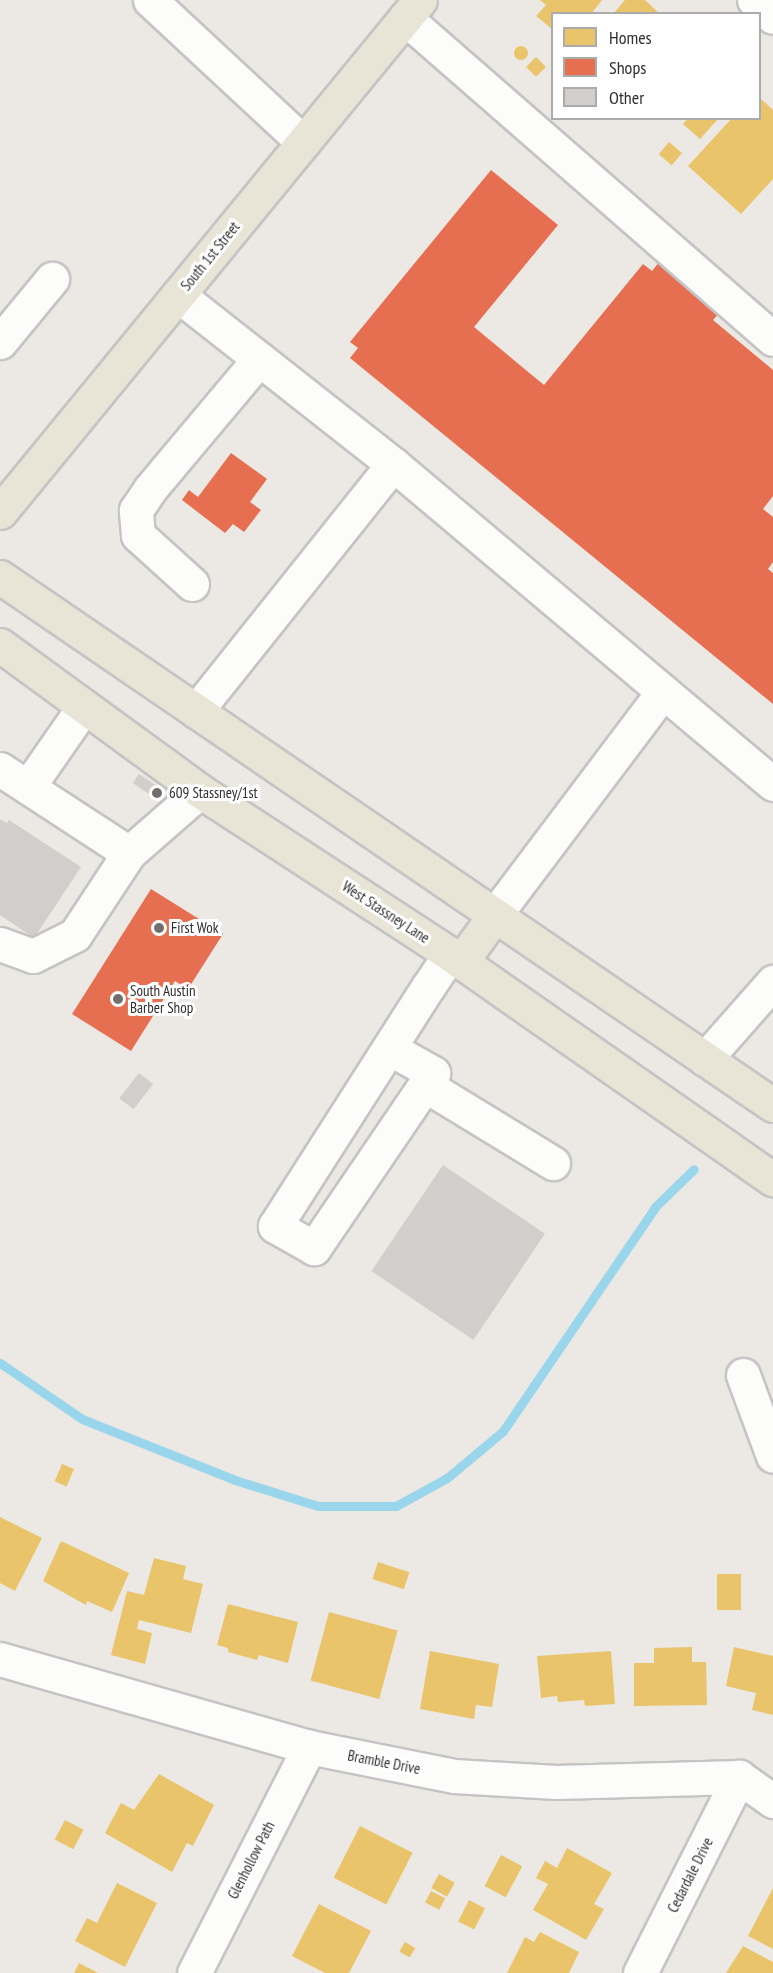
<!DOCTYPE html>
<style>
body{margin:0}
#map{position:relative;width:773px;height:1973px;overflow:hidden;background:#ece8e4;font-family:"PT Sans Narrow",sans-serif}
div>[style]{position:absolute}
.homes>*{inset:0;background:#e9c46a;transform-origin:0 0}
.round{border-radius:50%}
.shops>*{inset:0;background:#e76f51}
.stream>*{height:9px;margin:-4.5px;padding:0 4.5px;transform-origin:4.5px;border-radius:4.5px;background:#99d6ec}
.building>*{inset:0;background:#d1cecb;transform-origin:0 0}
.roads{filter:drop-shadow(2px 0 #c5c4c5) drop-shadow(-2px 0 #c5c4c5) drop-shadow(0 2px #c5c4c5) drop-shadow(0 -2px #c5c4c5)}
.minor>*{height:33px;margin:-16.5px;padding:0 16.5px;transform-origin:16.5px;border-radius:16.5px;background:#fcfcfb}
.major>*{height:33px;margin:-16.5px;padding:0 16.5px;transform-origin:16.5px;border-radius:16.5px;background:#e8e4d6}
.dots>*{width:16px;height:16px;translate:-50% -50%;box-sizing:border-box;border:3px solid #fff;border-radius:50%}
span{translate:-50% -50%;white-space:nowrap;text-align:center;line-height:1.15;-webkit-text-stroke:6px #fff;paint-order:stroke}
.street-label{font-size:15px;color:#2e2e2e}
.poi-label{font-size:15px;color:#2e2e2e}
.left{translate:0 -50%;text-align:left}
.legend{position:absolute;left:551px;top:12px;width:210px;height:108px;box-sizing:border-box;background:#fff;border:2px solid #ababab;margin:0;padding:8px 10px;list-style:none;font-size:18px;color:#2e2e2e}
.legend li{display:flex;align-items:center;gap:12px;height:30px}
.legend b{width:30px;border:2px solid #ababab}
</style>
<div id="map">
<div class="homes">
<i style="clip-path:polygon(540px 0,602px 0,591px 14px,552px 14px,552px 29px,536px 16px,546px 5px)"></i>
<i style="clip-path:polygon(625px 0,645px 0,660px 14px,613px 14px)"></i>
<i class="round" style="left:514px;top:46px;width:14px;height:14px"></i>
<i style="left:536px;top:57px;width:14px;height:14px;rotate:45deg"></i>
<i style="clip-path:polygon(760px 98px,773px 110px,773px 179px,741px 214px,688px 166px,732px 118px,760px 118px)"></i>
<i style="clip-path:polygon(688px 118px,719px 118px,700px 139px,683px 124px)"></i>
<i style="left:669px;top:142px;width:17px;height:16px;rotate:40deg"></i>
<i style="left:62px;top:1464px;width:13px;height:19px;rotate:23deg"></i>
<i style="clip-path:polygon(0 1517px,42px 1538px,15px 1591px,0 1583px)"></i>
<i style="clip-path:polygon(61px 1541px,129px 1573px,112px 1612px,87px 1601px,86px 1605px,43px 1581px)"></i>
<i style="clip-path:polygon(154px 1558px,186px 1566px,183px 1579px,203px 1584px,191px 1633px,139px 1620px,137px 1629px,152px 1633px,145px 1664px,111px 1655px,127px 1591px,144px 1595px)"></i>
<i style="left:378px;top:1562px;width:33px;height:18px;rotate:18deg"></i>
<i style="left:717px;top:1574px;width:24px;height:36px"></i>
<i style="clip-path:polygon(228px 1604px,298px 1622px,288px 1663px,259px 1655px,257px 1660px,228px 1652px,228px 1648px,217px 1645px)"></i>
<i style="left:329px;top:1612px;width:71px;height:71px;rotate:15deg"></i>
<i style="clip-path:polygon(692px 1647px,692px 1662px,706px 1662px,707px 1705px,634px 1706px,634px 1663px,654px 1663px,654px 1648px)"></i>
<i style="clip-path:polygon(734px 1647px,773px 1656px,773px 1715px,752px 1710px,756px 1693px,726px 1686px)"></i>
<i style="clip-path:polygon(430px 1651px,499px 1664px,492px 1707px,476px 1705px,474px 1719px,420px 1709px)"></i>
<i style="clip-path:polygon(611px 1651px,615px 1704px,585px 1706px,584px 1700px,558px 1702px,557px 1696px,541px 1698px,537px 1656px)"></i>
<i style="clip-path:polygon(159px 1774px,214px 1805px,193px 1846px,187px 1843px,172px 1872px,105px 1833px,121px 1803px,134px 1810px)"></i>
<i style="left:65px;top:1820px;width:21px;height:22px;rotate:28deg"></i>
<i style="left:360px;top:1826px;width:59px;height:58px;rotate:27deg"></i>
<i style="clip-path:polygon(567px 1848px,612px 1873px,594px 1904px,604px 1909px,586px 1940px,533px 1910px,548px 1884px,536px 1878px,545px 1861px,557px 1868px)"></i>
<i style="left:501px;top:1855px;width:24px;height:35px;rotate:28deg"></i>
<i style="left:439px;top:1874px;width:18px;height:16px;rotate:29deg"></i>
<i style="clip-path:polygon(117px 1883px,157px 1903px,125px 1967px,75px 1941px,87px 1918px,97px 1923px)"></i>
<i style="clip-path:polygon(773px 1888px,773px 1949px,748px 1936px)"></i>
<i style="left:431px;top:1891px;width:16px;height:13px;rotate:27deg"></i>
<i style="left:469px;top:1900px;width:18px;height:24px;rotate:27deg"></i>
<i style="clip-path:polygon(319px 1904px,371px 1931px,349px 1973px,325px 1973px,292px 1956px)"></i>
<i style="clip-path:polygon(540px 1932px,579px 1952px,569px 1973px,507px 1973px,525px 1937px,534px 1942px)"></i>
<i style="left:405px;top:1942px;width:12px;height:11px;rotate:31deg"></i>
<i style="clip-path:polygon(743px 1946px,773px 1962px,773px 1973px,726px 1973px)"></i>
<i style="clip-path:polygon(79px 1963px,98px 1973px,74px 1973px)"></i>
</div>
<div class="shops">
<i style="clip-path:polygon(491px 170px,558px 225px,474px 327px,544px 385px,643px 264px,652px 271px,660px 261px,721px 311px,713px 320px,773px 370px,773px 496px,763px 509px,773px 517px,773px 562px,768px 569px,773px 573px,773px 704px,350px 358px,358px 348px,350px 342px)"></i>
<i style="clip-path:polygon(231px 453px,267px 479px,250px 502px,261px 510px,244px 532px,233px 524px,225px 533px,182px 500px,189px 490px,198px 497px)"></i>
<i style="clip-path:polygon(151px 889px,223px 934px,188px 989px,175px 981px,131px 1051px,72px 1014px)"></i>
</div>
<div class="stream">
<i style="left:0;top:1363px;width:99px;rotate:34.3deg"></i>
<i style="left:82px;top:1419px;width:165px;rotate:21.7deg"></i>
<i style="left:235px;top:1480px;width:87px;rotate:17.4deg"></i>
<i style="left:318px;top:1506px;width:78px"></i>
<i style="left:396px;top:1506px;width:58px;rotate:-28.8deg"></i>
<i style="left:447px;top:1478px;width:73px;rotate:-40deg"></i>
<i style="left:503px;top:1431px;width:271px;rotate:-55.8deg"></i>
<i style="left:655px;top:1207px;width:54px;rotate:-44.3deg"></i>
</div>
<div class="building">
<i style="left:139px;top:774px;width:22px;height:11px;rotate:34deg"></i>
<i style="clip-path:polygon(0 819px,7px 823px,9px 820px,81px 867px,34px 938px,0 915px)"></i>
<i style="left:139px;top:1073px;width:18px;height:32px;rotate:38deg"></i>
<i style="left:443px;top:1165px;width:123px;height:128px;rotate:34deg"></i>
</div>
<div class="roads">
<div class="minor">
<i style="left:150px;top:0;width:209px;rotate:42.9deg"></i>
<i style="left:754px;top:0;width:25px;rotate:42deg"></i>
<i style="left:405px;top:18px;width:488px;rotate:41.1deg"></i>
<i style="left:178px;top:295px;width:273px;rotate:38.2deg"></i>
<i style="left:393px;top:464px;width:497px;rotate:40.1deg"></i>
<i style="left:0;top:342px;width:82px;rotate:-50.5deg"></i>
<i style="left:192px;top:584px;width:73px;rotate:-137.8deg"></i>
<i style="left:138px;top:535px;width:25px;rotate:-95deg"></i>
<i style="left:136px;top:510px;width:25px;rotate:-56deg"></i>
<i style="left:150px;top:489px;width:170px;rotate:-50deg"></i>
<i style="left:196px;top:711px;width:316px;rotate:-51.4deg"></i>
<i style="left:0;top:769px;width:154px;rotate:33.1deg"></i>
<i style="left:28px;top:787px;width:96px;rotate:-55.2deg"></i>
<i style="left:494px;top:916px;width:281px;rotate:-53deg"></i>
<i style="left:0;top:944px;width:35px;rotate:20deg"></i>
<i style="left:33px;top:956px;width:47px;rotate:-26.6deg"></i>
<i style="left:75px;top:935px;width:98px;rotate:-56.6deg"></i>
<i style="left:129px;top:853px;width:94px;rotate:-41.1deg"></i>
<i style="left:389px;top:1048px;width:51px;rotate:29.6deg"></i>
<i style="left:433px;top:1073px;width:212px;rotate:124.2deg"></i>
<i style="left:314px;top:1248px;width:45px;rotate:-150.6deg"></i>
<i style="left:275px;top:1226px;width:284px;rotate:-57.4deg"></i>
<i style="left:428px;top:987px;width:40px;rotate:-56deg"></i>
<i style="left:705px;top:1059px;width:103px;rotate:-48.6deg"></i>
<i style="left:425px;top:1085px;width:150px;rotate:31.4deg"></i>
<i style="left:743px;top:1375px;width:86px;rotate:69.7deg"></i>
<i style="left:0;top:1659px;width:321px;rotate:15.9deg"></i>
<i style="left:309px;top:1747px;width:148px;rotate:11.3deg"></i>
<i style="left:454px;top:1776px;width:102px;rotate:3.4deg"></i>
<i style="left:556px;top:1782px;width:183px;rotate:-1.6deg"></i>
<i style="left:739px;top:1777px;width:42px;rotate:35.2deg"></i>
<i style="left:194px;top:1973px;width:254px;rotate:-63deg"></i>
<i style="left:640px;top:1973px;width:220px;rotate:-63.2deg"></i>
</div>
<div class="major">
<i style="left:0;top:512px;width:662px;rotate:-50.64deg"></i>
<i style="left:0;top:577px;width:936px;rotate:34.34deg"></i>
<i style="left:0;top:645px;width:248px;rotate:36.1deg"></i>
<i style="left:200px;top:791px;width:298px;rotate:33.1deg"></i>
<i style="left:450px;top:954px;width:394px;rotate:34.9deg"></i>
<i style="left:461px;top:962px;width:57px;rotate:-54.3deg"></i>
</div>
</div>
<div class="dots">
<i style="left:157px;top:793px;background:#706f6e"></i>
<i style="left:159px;top:928px;background:#706f6e"></i>
<i style="left:118px;top:999px;background:#706f6e"></i>
</div>
<div class="street-label">
<span style="left:210px;top:256px;rotate:-51deg">South 1st Street</span>
<span style="left:386px;top:912px;rotate:33deg">West Stassney Lane</span>
<span style="left:384px;top:1762px;rotate:11deg">Bramble Drive</span>
<span style="left:251px;top:1860px;rotate:-63deg">Glenhollow Path</span>
<span style="left:690px;top:1875px;rotate:-63deg">Cedardale Drive</span>
</div>
<div class="poi-label">
<span class="left" style="left:169px;top:793px">609 Stassney/1st</span>
<span class="left" style="left:171px;top:928px">First Wok</span>
<span class="left" style="left:130px;top:999px">South Austin<br>Barber Shop</span>
</div>
<ul class="legend">
<li><b style="height:16px;background:#e9c46a"></b>Homes</li>
<li><b style="height:16px;background:#e76f51"></b>Shops</li>
<li><b style="height:16px;background:#d1cecb"></b>Other</li>
</ul>
</div>
